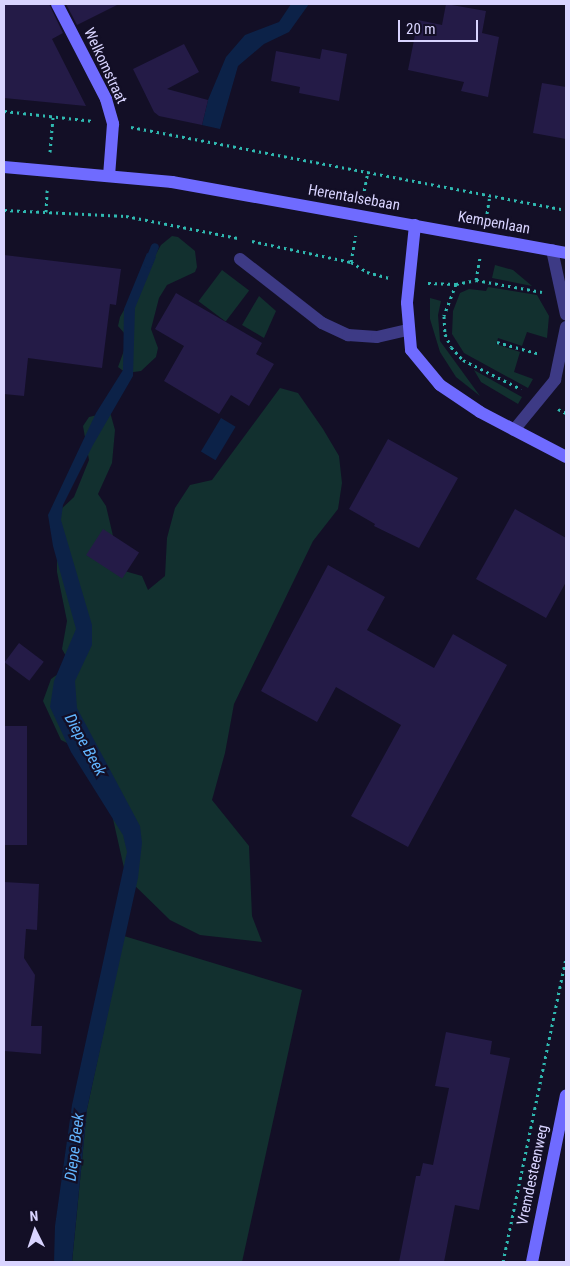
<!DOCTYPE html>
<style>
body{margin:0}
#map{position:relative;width:570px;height:1266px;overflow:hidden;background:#130f26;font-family:"Roboto Condensed",sans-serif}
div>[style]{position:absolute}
.green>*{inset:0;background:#12302f;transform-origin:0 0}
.water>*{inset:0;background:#0c2248;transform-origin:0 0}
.stream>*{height:8px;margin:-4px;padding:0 4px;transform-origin:4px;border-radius:4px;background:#0c2248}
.building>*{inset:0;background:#241b47;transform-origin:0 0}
.path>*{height:3px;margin-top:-1.5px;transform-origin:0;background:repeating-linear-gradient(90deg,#2fb8b0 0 2.5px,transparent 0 6.5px)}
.lane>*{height:12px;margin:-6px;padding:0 6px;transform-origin:6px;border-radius:6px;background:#3d3a85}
.secondary>*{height:12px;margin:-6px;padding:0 6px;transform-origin:6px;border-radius:6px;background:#6f6bff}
span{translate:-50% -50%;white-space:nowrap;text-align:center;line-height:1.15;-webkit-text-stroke:4.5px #130f26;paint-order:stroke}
.street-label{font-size:15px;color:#d9d4ff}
.water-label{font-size:16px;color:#62b6ff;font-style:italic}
.frame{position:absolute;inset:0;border:5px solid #d9d4ff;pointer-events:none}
.north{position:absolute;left:10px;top:1206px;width:50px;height:50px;-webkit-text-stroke:4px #130f26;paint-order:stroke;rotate:356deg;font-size:14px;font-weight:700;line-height:20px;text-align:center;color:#d9d4ff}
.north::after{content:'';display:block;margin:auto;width:18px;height:22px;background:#d9d4ff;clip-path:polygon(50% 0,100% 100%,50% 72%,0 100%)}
.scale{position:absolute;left:398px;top:20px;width:80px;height:22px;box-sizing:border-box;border:2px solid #d9d4ff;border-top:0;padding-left:6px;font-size:15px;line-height:18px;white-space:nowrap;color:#d9d4ff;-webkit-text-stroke:4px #130f26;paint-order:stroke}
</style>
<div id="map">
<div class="green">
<i style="clip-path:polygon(172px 236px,178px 237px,195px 251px,197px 267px,195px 272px,167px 285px,159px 298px,151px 329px,158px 348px,156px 357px,141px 371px,126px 373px,118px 367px,126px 345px,125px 334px,118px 326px,120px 317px,161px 245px)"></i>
<i style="clip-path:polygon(495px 265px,513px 270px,532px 286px,492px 278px)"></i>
<i style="left:222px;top:270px;width:34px;height:39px;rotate:37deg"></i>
<i style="clip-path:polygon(488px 287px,537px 295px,549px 316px,547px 338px,527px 332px,522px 346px,498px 338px,497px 342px,496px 344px,520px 352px,514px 372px,533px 379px,528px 388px,464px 353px,452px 334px,453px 311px,460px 293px,469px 289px,486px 291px)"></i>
<i style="clip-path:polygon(259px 296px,276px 311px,264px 338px,242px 325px)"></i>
<i style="clip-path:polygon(430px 298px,441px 301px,438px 315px,440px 341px,480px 396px,456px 377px,440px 352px,430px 319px)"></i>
<i style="clip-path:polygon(474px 370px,522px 397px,518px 404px,481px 382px)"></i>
<i style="clip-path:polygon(280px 388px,298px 393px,323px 429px,339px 456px,342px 483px,338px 509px,313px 541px,234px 704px,225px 753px,212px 800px,249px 846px,252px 916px,262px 942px,200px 935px,170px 920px,126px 877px,109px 801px,73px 746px,61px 740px,43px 701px,51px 679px,65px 669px,68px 660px,62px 649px,67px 621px,57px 572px,57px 513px,74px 497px,89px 460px,83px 426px,89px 417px,110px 412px,115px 430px,112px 463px,98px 494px,106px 506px,121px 570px,142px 576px,148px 590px,165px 576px,167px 538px,175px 508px,190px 485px,212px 480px)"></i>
<i style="clip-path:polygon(124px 936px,302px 990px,242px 1262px,72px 1262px,87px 1109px)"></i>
</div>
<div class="water">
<i style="clip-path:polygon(291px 4px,309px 4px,289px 32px,264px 44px,238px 66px,220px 129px,202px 125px,208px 100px,226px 57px,245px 35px,279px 22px)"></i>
<i style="clip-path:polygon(147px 253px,156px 257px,135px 308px,133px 376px,93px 445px,63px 505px,61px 520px,92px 625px,92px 645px,75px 681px,77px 708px,140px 826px,142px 843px,138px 878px,87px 1109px,72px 1262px,54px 1262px,55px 1226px,72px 1105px,127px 852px,123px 835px,71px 752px,50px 707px,54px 681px,76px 629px,53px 546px,48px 515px,96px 413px,123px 370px,124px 309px)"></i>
<i style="left:221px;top:418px;width:17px;height:39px;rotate:31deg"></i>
</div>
<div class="stream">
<i style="left:148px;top:264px;width:18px;rotate:-68deg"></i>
</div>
<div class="building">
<i style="clip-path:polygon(4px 4px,49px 4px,63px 33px,52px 39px,86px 106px,4px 98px)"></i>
<i style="clip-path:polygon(66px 4px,119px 4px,77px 25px)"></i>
<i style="clip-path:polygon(446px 4px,486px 11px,482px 33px,499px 37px,488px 97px,461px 91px,464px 82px,408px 70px,418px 20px,442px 25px)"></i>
<i style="clip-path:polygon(184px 44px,199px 72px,167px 89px,208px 100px,202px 125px,159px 116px,154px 112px,133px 69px)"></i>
<i style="clip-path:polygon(322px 49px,347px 54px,339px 101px,299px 93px,300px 87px,271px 81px,276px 51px,320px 59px)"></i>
<i style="clip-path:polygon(542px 83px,566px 87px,566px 139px,533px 133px)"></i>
<i style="clip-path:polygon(4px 255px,121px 269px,116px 305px,110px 304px,102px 368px,28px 358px,24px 396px,4px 394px)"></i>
<i style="clip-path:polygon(176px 293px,262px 343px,256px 354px,274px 364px,249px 406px,231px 395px,219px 414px,164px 381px,184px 346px,155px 329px)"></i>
<i style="clip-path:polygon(388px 439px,458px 478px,419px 548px,374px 526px,375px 524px,349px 509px)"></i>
<i style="clip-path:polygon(515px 509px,566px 538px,566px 582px,546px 618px,476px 579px)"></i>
<i style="left:103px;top:529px;width:43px;height:31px;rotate:33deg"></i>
<i style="clip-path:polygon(328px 565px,385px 597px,367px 630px,434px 668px,453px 634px,507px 665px,408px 847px,351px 816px,401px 725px,336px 687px,317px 722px,261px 691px)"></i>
<i style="left:19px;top:643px;width:31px;height:24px;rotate:37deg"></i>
<i style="left:4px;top:726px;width:23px;height:119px"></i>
<i style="clip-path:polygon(4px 882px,39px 884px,37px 930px,26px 929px,24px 958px,35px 975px,31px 1026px,42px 1026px,41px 1054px,4px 1051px)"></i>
<i style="clip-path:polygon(446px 1032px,492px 1041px,490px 1054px,510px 1058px,479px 1210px,455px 1205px,444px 1262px,399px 1262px,416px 1176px,420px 1176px,423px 1163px,433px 1165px,449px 1088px,435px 1086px)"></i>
</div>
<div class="path">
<i style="left:4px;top:111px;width:90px;rotate:6.4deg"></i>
<i style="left:131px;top:127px;width:443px;rotate:10.8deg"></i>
<i style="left:50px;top:152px;width:37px;rotate:-85deg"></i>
<i style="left:363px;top:197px;width:26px;rotate:-79deg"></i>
<i style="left:4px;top:210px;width:122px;rotate:2.8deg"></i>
<i style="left:126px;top:216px;width:114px;rotate:11.1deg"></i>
<i style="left:46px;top:212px;width:22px;rotate:-87deg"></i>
<i style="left:486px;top:220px;width:25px;rotate:-81deg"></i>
<i style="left:252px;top:241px;width:101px;rotate:12deg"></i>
<i style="left:351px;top:262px;width:19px;rotate:32deg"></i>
<i style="left:367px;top:272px;width:23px;rotate:15deg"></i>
<i style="left:351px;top:262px;width:27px;rotate:-80deg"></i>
<i style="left:476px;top:280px;width:22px;rotate:-80deg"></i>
<i style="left:428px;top:283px;width:28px;rotate:2deg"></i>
<i style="left:456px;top:284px;width:20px;rotate:-11deg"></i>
<i style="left:476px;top:280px;width:67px;rotate:10.3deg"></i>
<i style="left:456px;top:284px;width:34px;rotate:111deg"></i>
<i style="left:444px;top:316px;width:18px;rotate:87deg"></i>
<i style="left:445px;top:334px;width:14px;rotate:65deg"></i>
<i style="left:451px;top:347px;width:18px;rotate:47deg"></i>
<i style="left:463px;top:360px;width:65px;rotate:26.6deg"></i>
<i style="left:497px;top:342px;width:45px;rotate:15.6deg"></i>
<i style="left:558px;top:409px;width:9px;rotate:27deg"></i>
<i style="left:503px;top:1262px;width:311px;rotate:-78.3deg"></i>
</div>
<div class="lane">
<i style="left:552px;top:250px;width:66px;rotate:77.8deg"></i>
<i style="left:240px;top:259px;width:104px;rotate:38deg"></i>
<i style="left:322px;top:323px;width:29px;rotate:25deg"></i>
<i style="left:348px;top:335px;width:29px;rotate:4deg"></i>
<i style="left:377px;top:337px;width:31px;rotate:-13deg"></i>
<i style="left:514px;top:430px;width:65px;rotate:-50.6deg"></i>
<i style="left:555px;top:380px;width:54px;rotate:-78.3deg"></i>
</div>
<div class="secondary">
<i style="left:57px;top:4px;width:107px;rotate:62.7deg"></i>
<i style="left:106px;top:99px;width:26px;rotate:74deg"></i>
<i style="left:113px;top:124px;width:52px;rotate:94.4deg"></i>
<i style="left:4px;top:167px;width:169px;rotate:5.1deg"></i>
<i style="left:172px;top:182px;width:400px;rotate:10.2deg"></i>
<i style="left:415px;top:225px;width:78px;rotate:95.9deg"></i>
<i style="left:407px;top:303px;width:47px;rotate:85.1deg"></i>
<i style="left:411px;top:350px;width:45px;rotate:50.4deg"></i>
<i style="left:440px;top:385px;width:48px;rotate:34deg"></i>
<i style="left:480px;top:412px;width:97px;rotate:27.6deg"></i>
<i style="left:532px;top:1262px;width:170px;rotate:-78.5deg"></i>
</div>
<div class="street-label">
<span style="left:105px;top:66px;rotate:65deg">Welkomstraat</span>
<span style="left:354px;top:198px;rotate:10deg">Herentalsebaan</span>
<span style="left:494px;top:223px;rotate:10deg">Kempenlaan</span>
<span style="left:533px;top:1175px;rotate:-78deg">Vremdesteenweg</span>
</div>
<div class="water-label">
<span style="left:85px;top:745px;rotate:61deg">Diepe Beek</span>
<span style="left:75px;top:1147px;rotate:-83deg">Diepe Beek</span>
</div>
<div class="frame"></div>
<div class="north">N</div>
<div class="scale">20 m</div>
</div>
